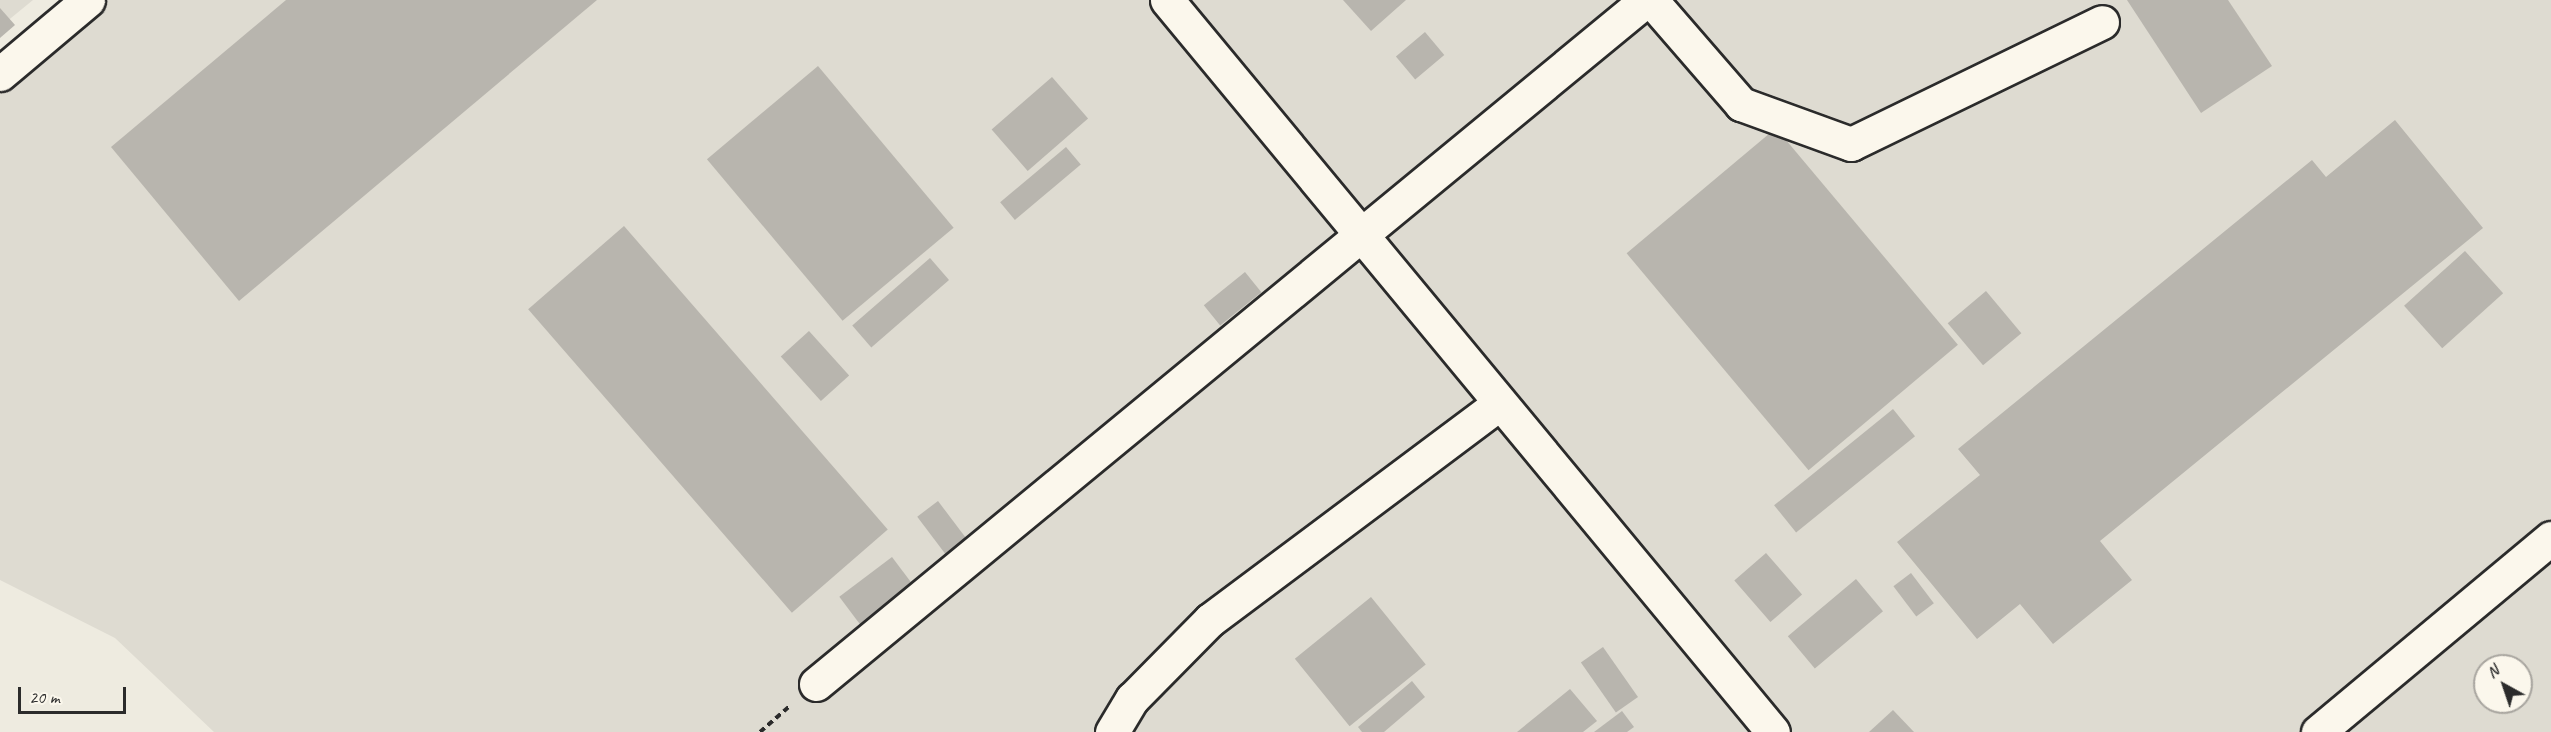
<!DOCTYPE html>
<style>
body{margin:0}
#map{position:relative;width:2551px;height:732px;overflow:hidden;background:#eeebe0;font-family:Caveat,sans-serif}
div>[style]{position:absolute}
.built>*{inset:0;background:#dedbd1}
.building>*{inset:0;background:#b8b5ae;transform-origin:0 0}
.path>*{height:4px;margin-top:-2px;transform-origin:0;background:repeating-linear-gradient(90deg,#2b2b2b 0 6px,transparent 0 10.5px)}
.roads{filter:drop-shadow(2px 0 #2b2b2b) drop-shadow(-2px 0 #2b2b2b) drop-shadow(0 2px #2b2b2b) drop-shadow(0 -2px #2b2b2b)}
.minor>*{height:33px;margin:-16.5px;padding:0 16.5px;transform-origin:16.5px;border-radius:16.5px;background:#fbf7ec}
span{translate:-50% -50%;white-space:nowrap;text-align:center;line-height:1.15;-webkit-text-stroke:5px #fbf7ec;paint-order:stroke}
.north{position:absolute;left:2473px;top:654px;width:60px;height:60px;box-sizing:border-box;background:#fbf7ec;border:2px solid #a8a59f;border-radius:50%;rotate:320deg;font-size:16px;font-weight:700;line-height:24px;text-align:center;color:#2b2b2b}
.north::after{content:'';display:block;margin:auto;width:21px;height:27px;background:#2b2b2b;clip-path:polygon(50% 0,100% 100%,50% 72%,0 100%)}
.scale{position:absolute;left:18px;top:687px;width:108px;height:27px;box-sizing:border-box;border:3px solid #2b2b2b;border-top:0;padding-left:8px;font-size:18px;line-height:21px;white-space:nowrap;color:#2b2b2b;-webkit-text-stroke:4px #fbf7ec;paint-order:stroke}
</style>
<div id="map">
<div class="built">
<i style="clip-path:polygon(0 0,33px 0,0 27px)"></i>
<i style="clip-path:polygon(evenodd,76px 0,2551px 0,2551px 732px,214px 732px,115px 638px,0 580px,0 61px,76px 0,2485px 666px,2521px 666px,2521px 702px,2485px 702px,2485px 666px)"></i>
</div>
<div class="building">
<i style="clip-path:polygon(286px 0,597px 0,239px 301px,111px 147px)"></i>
<i style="clip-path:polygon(1343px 0,1406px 0,1371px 31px)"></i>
<i style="clip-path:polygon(2127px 0,2228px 0,2272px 66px,2201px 113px)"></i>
<i style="clip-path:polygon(0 8px,15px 25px,0 38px)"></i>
<i style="left:1425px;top:32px;width:30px;height:38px;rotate:50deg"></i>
<i style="left:818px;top:66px;width:211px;height:145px;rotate:50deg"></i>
<i style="left:1052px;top:77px;width:55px;height:80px;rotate:49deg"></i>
<i style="clip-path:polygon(2395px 120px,2483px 228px,2100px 541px,2132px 580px,2053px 644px,2020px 604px,1977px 639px,1897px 542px,1980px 475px,1958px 449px,2312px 160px,2326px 177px)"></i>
<i style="left:1776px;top:128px;width:283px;height:195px;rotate:50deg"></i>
<i style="left:1066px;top:147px;width:23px;height:86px;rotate:50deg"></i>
<i style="left:624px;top:226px;width:402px;height:127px;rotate:49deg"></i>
<i style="left:2465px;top:251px;width:57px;height:82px;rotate:48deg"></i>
<i style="left:930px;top:258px;width:29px;height:103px;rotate:49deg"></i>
<i style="left:1245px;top:272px;width:26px;height:53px;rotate:51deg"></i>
<i style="left:1986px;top:291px;width:55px;height:50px;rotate:50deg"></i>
<i style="left:809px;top:331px;width:60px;height:38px;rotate:48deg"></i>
<i style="left:1893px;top:409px;width:35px;height:153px;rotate:51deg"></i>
<i style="left:938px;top:501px;width:48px;height:26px;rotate:53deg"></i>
<i style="left:1766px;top:553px;width:55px;height:42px;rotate:49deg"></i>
<i style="left:892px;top:557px;width:35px;height:66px;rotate:53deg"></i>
<i style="left:1911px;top:573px;width:38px;height:22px;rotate:53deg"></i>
<i style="left:1856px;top:579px;width:42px;height:89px;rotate:50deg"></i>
<i style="left:1371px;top:597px;width:87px;height:98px;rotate:51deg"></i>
<i style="left:1603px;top:647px;width:61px;height:27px;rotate:55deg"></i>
<i style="clip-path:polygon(1412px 681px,1425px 697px,1384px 732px,1362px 732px,1358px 727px)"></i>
<i style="clip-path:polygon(1570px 689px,1597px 721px,1583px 732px,1517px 732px)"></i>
<i style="clip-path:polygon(1893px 710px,1914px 732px,1869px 732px)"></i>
<i style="clip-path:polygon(1622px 711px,1634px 727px,1627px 732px,1594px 732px)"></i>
</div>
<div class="path">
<i style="left:760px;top:732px;width:41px;rotate:-41.1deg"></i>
</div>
<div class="roads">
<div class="minor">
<i style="left:1167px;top:0;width:950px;rotate:50.38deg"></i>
<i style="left:1651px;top:0;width:138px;rotate:49.1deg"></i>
<i style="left:1741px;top:104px;width:117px;rotate:20deg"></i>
<i style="left:1851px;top:144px;width:279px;rotate:-25.9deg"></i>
<i style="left:0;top:74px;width:115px;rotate:-40.1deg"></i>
<i style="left:816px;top:684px;width:1076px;rotate:-39.49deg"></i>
<i style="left:1112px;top:732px;width:39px;rotate:-59deg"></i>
<i style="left:1132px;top:699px;width:111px;rotate:-45.4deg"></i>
<i style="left:1210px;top:620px;width:362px;rotate:-36.8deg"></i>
<i style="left:2318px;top:732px;width:303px;rotate:-39.8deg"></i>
</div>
</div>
<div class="north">N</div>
<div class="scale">20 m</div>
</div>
